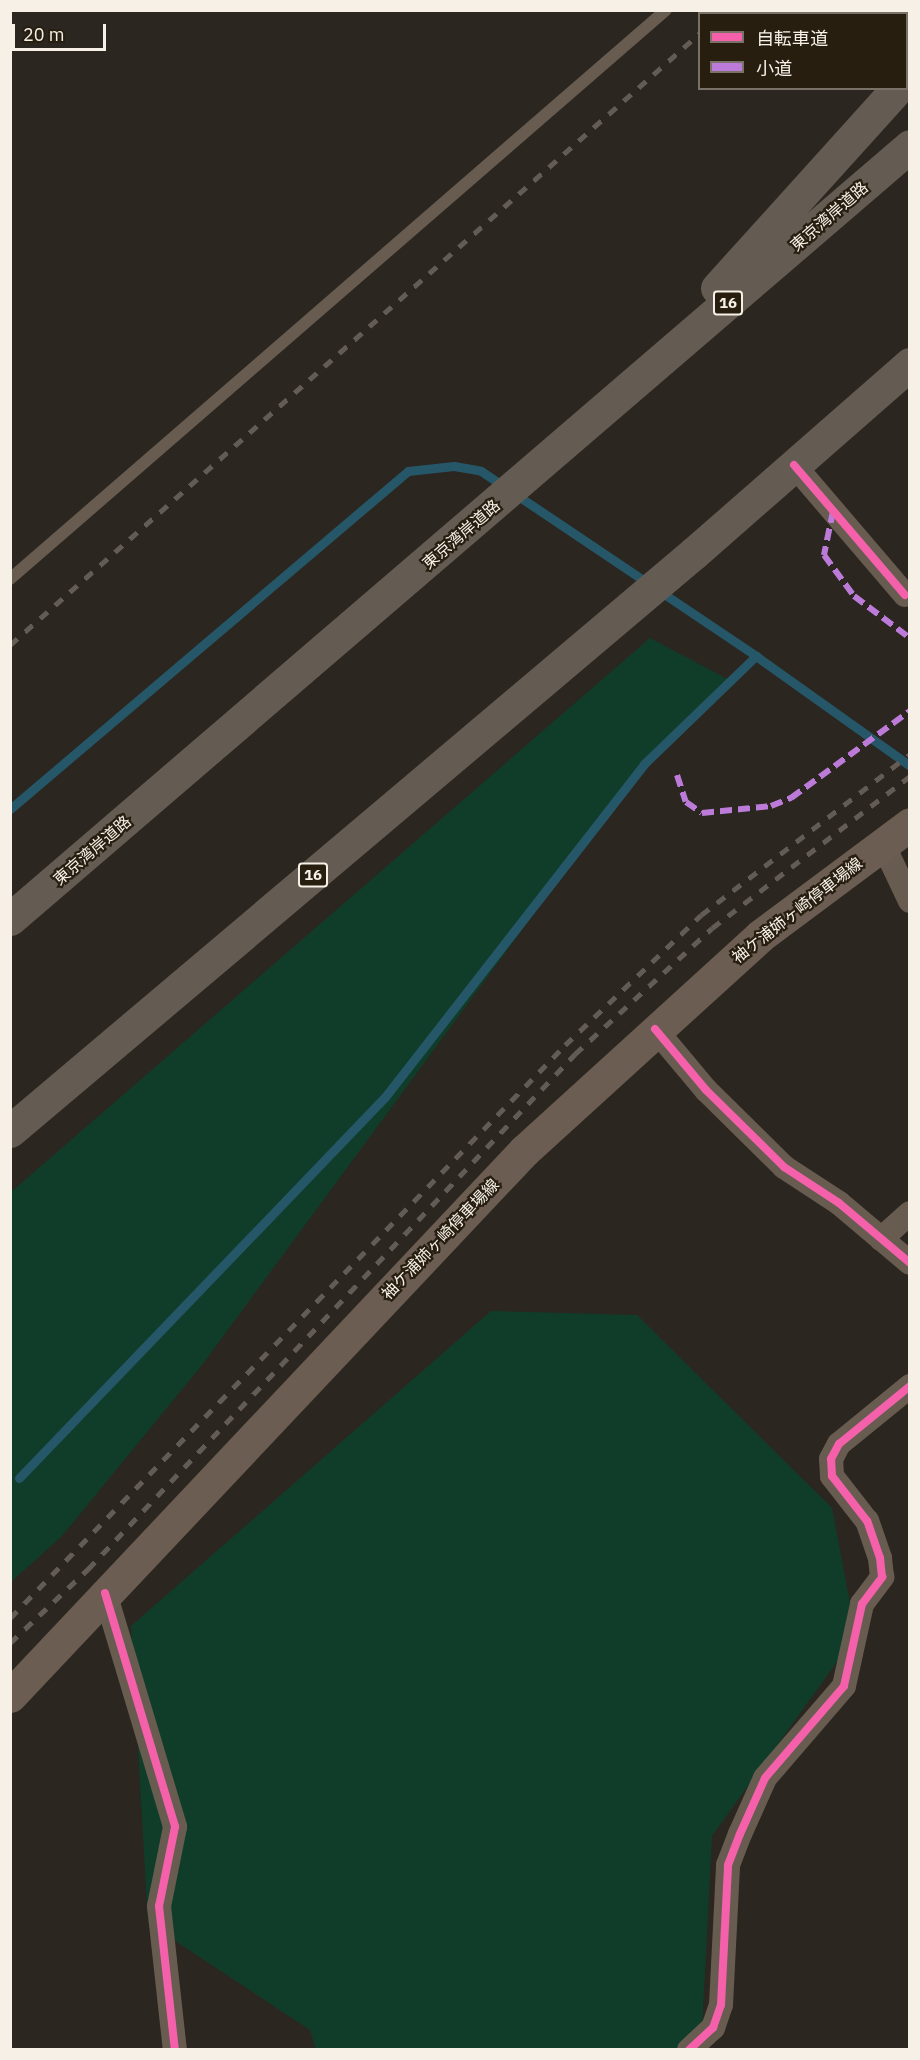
<!DOCTYPE html>
<meta charset="utf-8">
<style>
body{margin:0}
#map{position:relative;width:920px;height:2060px;overflow:hidden;background:#2b261f;font-family:"IBM Plex Sans","Noto Sans JP",sans-serif}
div>[style]{position:absolute}
.green>*{inset:0;background:#103d2a}
.stream>*{height:9px;margin:-4.5px;padding:0 4.5px;transform-origin:4.5px;border-radius:4.5px;background:#265769}
.lane>*{height:12px;margin:-6px;padding:0 6px;transform-origin:6px;border-radius:6px;background:#685c51}
.street>*{height:24px;margin:-12px;padding:0 12px;transform-origin:12px;border-radius:12px;background:#685c51}
.secondary>*{height:33px;margin:-16.5px;padding:0 16.5px;transform-origin:16.5px;border-radius:16.5px;background:#6b5d51}
.highway>*{height:33px;margin:-16.5px;padding:0 16.5px;transform-origin:16.5px;border-radius:16.5px;background:#645c53}
.rail>*{height:4.5px;margin-top:-2.25px;transform-origin:0;background:repeating-linear-gradient(90deg,#635c54 0 10px,transparent 0 20px)}
.quiet>*{height:6px;margin-top:-3px;transform-origin:0;background:repeating-linear-gradient(90deg,#bd7bd9 0 12px,transparent 0 18px)}
.cycleway>*{height:8px;margin:-4px;padding:0 4px;transform-origin:4px;border-radius:4px;background:#f560ab}
span{translate:-50% -50%;white-space:nowrap;text-align:center;line-height:1.15;-webkit-text-stroke:4.5px #271e10;paint-order:stroke}
.shield-label span{padding:2px 4px;background:#271e10;border:2px solid;border-radius:4px;-webkit-text-stroke-width:0}
.shield-label{font-size:15px;color:#f6f0e6;font-weight:700}
.street-label{font-size:16px;color:#f6f0e6}
.frame{position:absolute;inset:0;border:12px solid #f6f0e6;pointer-events:none}
.legend{position:absolute;left:698px;top:12px;width:210px;height:78px;box-sizing:border-box;background:#271e10;border:2px solid #7a7266;margin:0;padding:8px 10px;list-style:none;font-size:18px;color:#f6f0e6}
.legend li{display:flex;align-items:center;gap:12px;height:30px}
.legend b{width:30px;border:2px solid #7a7266}
.scale{position:absolute;left:12px;top:24px;width:94px;height:27px;box-sizing:border-box;border:3px solid #f6f0e6;border-top:0;padding-left:8px;font-size:18px;line-height:21px;white-space:nowrap;color:#f6f0e6;-webkit-text-stroke:4px #271e10;paint-order:stroke}
</style>
<div id="map">
<div class="green">
<i style="clip-path:polygon(650px 638px,731px 681px,644px 764px,202px 1365px,62px 1536px,11px 1582px,11px 1192px)"></i>
<i style="clip-path:polygon(491px 1311px,637px 1315px,832px 1508px,856px 1635px,712px 1836px,701px 2049px,316px 2050px,310px 2030px,148px 1923px,131px 1626px)"></i>
</div>
<div class="stream">
<i style="left:10px;top:809px;width:522px;rotate:-40.34deg"></i>
<i style="left:408px;top:471px;width:46px;rotate:-6.2deg"></i>
<i style="left:454px;top:466px;width:27px;rotate:10deg"></i>
<i style="left:481px;top:471px;width:331px;rotate:33.9deg"></i>
<i style="left:756px;top:656px;width:189px;rotate:35.5deg"></i>
<i style="left:19px;top:1478px;width:528px;rotate:-46.15deg"></i>
<i style="left:385px;top:1097px;width:422px;rotate:-52.1deg"></i>
<i style="left:644px;top:764px;width:156px;rotate:-44deg"></i>
</div>
<div class="lane">
<i style="left:10px;top:579px;width:868px;rotate:-40.94deg"></i>
</div>
<div class="street">
<i style="left:794px;top:465px;width:171px;rotate:49.5deg"></i>
<i style="left:883px;top:844px;width:63px;rotate:64.7deg"></i>
<i style="left:655px;top:1029px;width:80px;rotate:50.1deg"></i>
<i style="left:706px;top:1090px;width:110px;rotate:44.6deg"></i>
<i style="left:784px;top:1167px;width:66px;rotate:33.2deg"></i>
<i style="left:839px;top:1203px;width:93px;rotate:40.2deg"></i>
<i style="left:881px;top:1239px;width:39px;rotate:-42deg"></i>
<i style="left:105px;top:1593px;width:244px;rotate:73.3deg"></i>
<i style="left:175px;top:1827px;width:81px;rotate:101.4deg"></i>
<i style="left:159px;top:1906px;width:145px;rotate:83.7deg"></i>
<i style="left:689px;top:2050px;width:33px;rotate:-43deg"></i>
<i style="left:713px;top:2028px;width:24px;rotate:-71deg"></i>
<i style="left:721px;top:2005px;width:140px;rotate:-87.1deg"></i>
<i style="left:728px;top:1865px;width:33px;rotate:-69deg"></i>
<i style="left:740px;top:1834px;width:61px;rotate:-65.9deg"></i>
<i style="left:765px;top:1778px;width:121px;rotate:-49.3deg"></i>
<i style="left:844px;top:1686px;width:84px;rotate:-77.6deg"></i>
<i style="left:862px;top:1604px;width:34px;rotate:-53deg"></i>
<i style="left:882px;top:1577px;width:19px;rotate:-96deg"></i>
<i style="left:880px;top:1558px;width:39px;rotate:-109deg"></i>
<i style="left:867px;top:1521px;width:57px;rotate:-127.9deg"></i>
<i style="left:832px;top:1476px;width:17px;rotate:-93deg"></i>
<i style="left:831px;top:1459px;width:17px;rotate:-62deg"></i>
<i style="left:839px;top:1444px;width:92px;rotate:-39.2deg"></i>
</div>
<div class="secondary">
<i style="left:10px;top:1696px;width:749px;rotate:-46.68deg"></i>
<i style="left:524px;top:1151px;width:319px;rotate:-42.3deg"></i>
<i style="left:760px;top:936px;width:187px;rotate:-36.7deg"></i>
</div>
<div class="highway">
<i style="left:717px;top:288px;width:270px;rotate:-47.9deg"></i>
<i style="left:10px;top:919px;width:1186px;rotate:-40.66deg"></i>
<i style="left:10px;top:1131px;width:896px;rotate:-40.2deg"></i>
<i style="left:694px;top:553px;width:287px;rotate:-41.2deg"></i>
</div>
<div class="rail">
<i style="left:721px;top:14px;width:5px;rotate:-53deg"></i>
<i style="left:10px;top:645px;width:922px;rotate:-41.57deg"></i>
<i style="left:10px;top:1618px;width:798px;rotate:-45.91deg"></i>
<i style="left:565px;top:1045px;width:188px;rotate:-43.7deg"></i>
<i style="left:701px;top:915px;width:264px;rotate:-37.6deg"></i>
<i style="left:10px;top:1643px;width:108px;rotate:-43.5deg"></i>
<i style="left:88px;top:1569px;width:709px;rotate:-46.6deg"></i>
<i style="left:575px;top:1054px;width:186px;rotate:-42.6deg"></i>
<i style="left:712px;top:928px;width:250px;rotate:-37.5deg"></i>
</div>
<div class="quiet">
<i style="left:833px;top:511px;width:45px;rotate:101.6deg"></i>
<i style="left:824px;top:555px;width:51px;rotate:53.8deg"></i>
<i style="left:854px;top:596px;width:70px;rotate:36.9deg"></i>
<i style="left:677px;top:775px;width:28px;rotate:72deg"></i>
<i style="left:686px;top:802px;width:19px;rotate:35deg"></i>
<i style="left:702px;top:813px;width:69px;rotate:-5.8deg"></i>
<i style="left:771px;top:806px;width:22px;rotate:-22deg"></i>
<i style="left:791px;top:798px;width:147px;rotate:-36.2deg"></i>
</div>
<div class="cycleway">
<i style="left:794px;top:465px;width:171px;rotate:49.5deg"></i>
<i style="left:655px;top:1029px;width:80px;rotate:50.1deg"></i>
<i style="left:706px;top:1090px;width:110px;rotate:44.6deg"></i>
<i style="left:784px;top:1167px;width:66px;rotate:33.2deg"></i>
<i style="left:839px;top:1203px;width:93px;rotate:40.2deg"></i>
<i style="left:105px;top:1593px;width:244px;rotate:73.3deg"></i>
<i style="left:175px;top:1827px;width:81px;rotate:101.4deg"></i>
<i style="left:159px;top:1906px;width:145px;rotate:83.7deg"></i>
<i style="left:689px;top:2050px;width:33px;rotate:-43deg"></i>
<i style="left:713px;top:2028px;width:24px;rotate:-71deg"></i>
<i style="left:721px;top:2005px;width:140px;rotate:-87.1deg"></i>
<i style="left:728px;top:1865px;width:33px;rotate:-69deg"></i>
<i style="left:740px;top:1834px;width:61px;rotate:-65.9deg"></i>
<i style="left:765px;top:1778px;width:121px;rotate:-49.3deg"></i>
<i style="left:844px;top:1686px;width:84px;rotate:-77.6deg"></i>
<i style="left:862px;top:1604px;width:34px;rotate:-53deg"></i>
<i style="left:882px;top:1577px;width:19px;rotate:-96deg"></i>
<i style="left:880px;top:1558px;width:39px;rotate:-109deg"></i>
<i style="left:867px;top:1521px;width:57px;rotate:-127.9deg"></i>
<i style="left:832px;top:1476px;width:17px;rotate:-93deg"></i>
<i style="left:831px;top:1459px;width:17px;rotate:-62deg"></i>
<i style="left:839px;top:1444px;width:92px;rotate:-39.2deg"></i>
</div>
<div class="shield-label">
<span style="left:728px;top:303px">16</span>
<span style="left:313px;top:875px">16</span>
</div>
<div class="street-label">
<span style="left:829px;top:216px;rotate:-41deg">東京湾岸道路</span>
<span style="left:461px;top:534px;rotate:-41deg">東京湾岸道路</span>
<span style="left:92px;top:850px;rotate:-41deg">東京湾岸道路</span>
<span style="left:797px;top:910px;rotate:-38deg">袖ケ浦姉ヶ崎停車場線</span>
<span style="left:440px;top:1239px;rotate:-46deg">袖ケ浦姉ヶ崎停車場線</span>
</div>
<div class="frame"></div>
<ul class="legend">
<li><b style="height:8px;background:#f560ab"></b>自転車道</li>
<li><b style="height:8px;background:#bd7bd9"></b>小道</li>
</ul>
<div class="scale">20 m</div>
</div>
